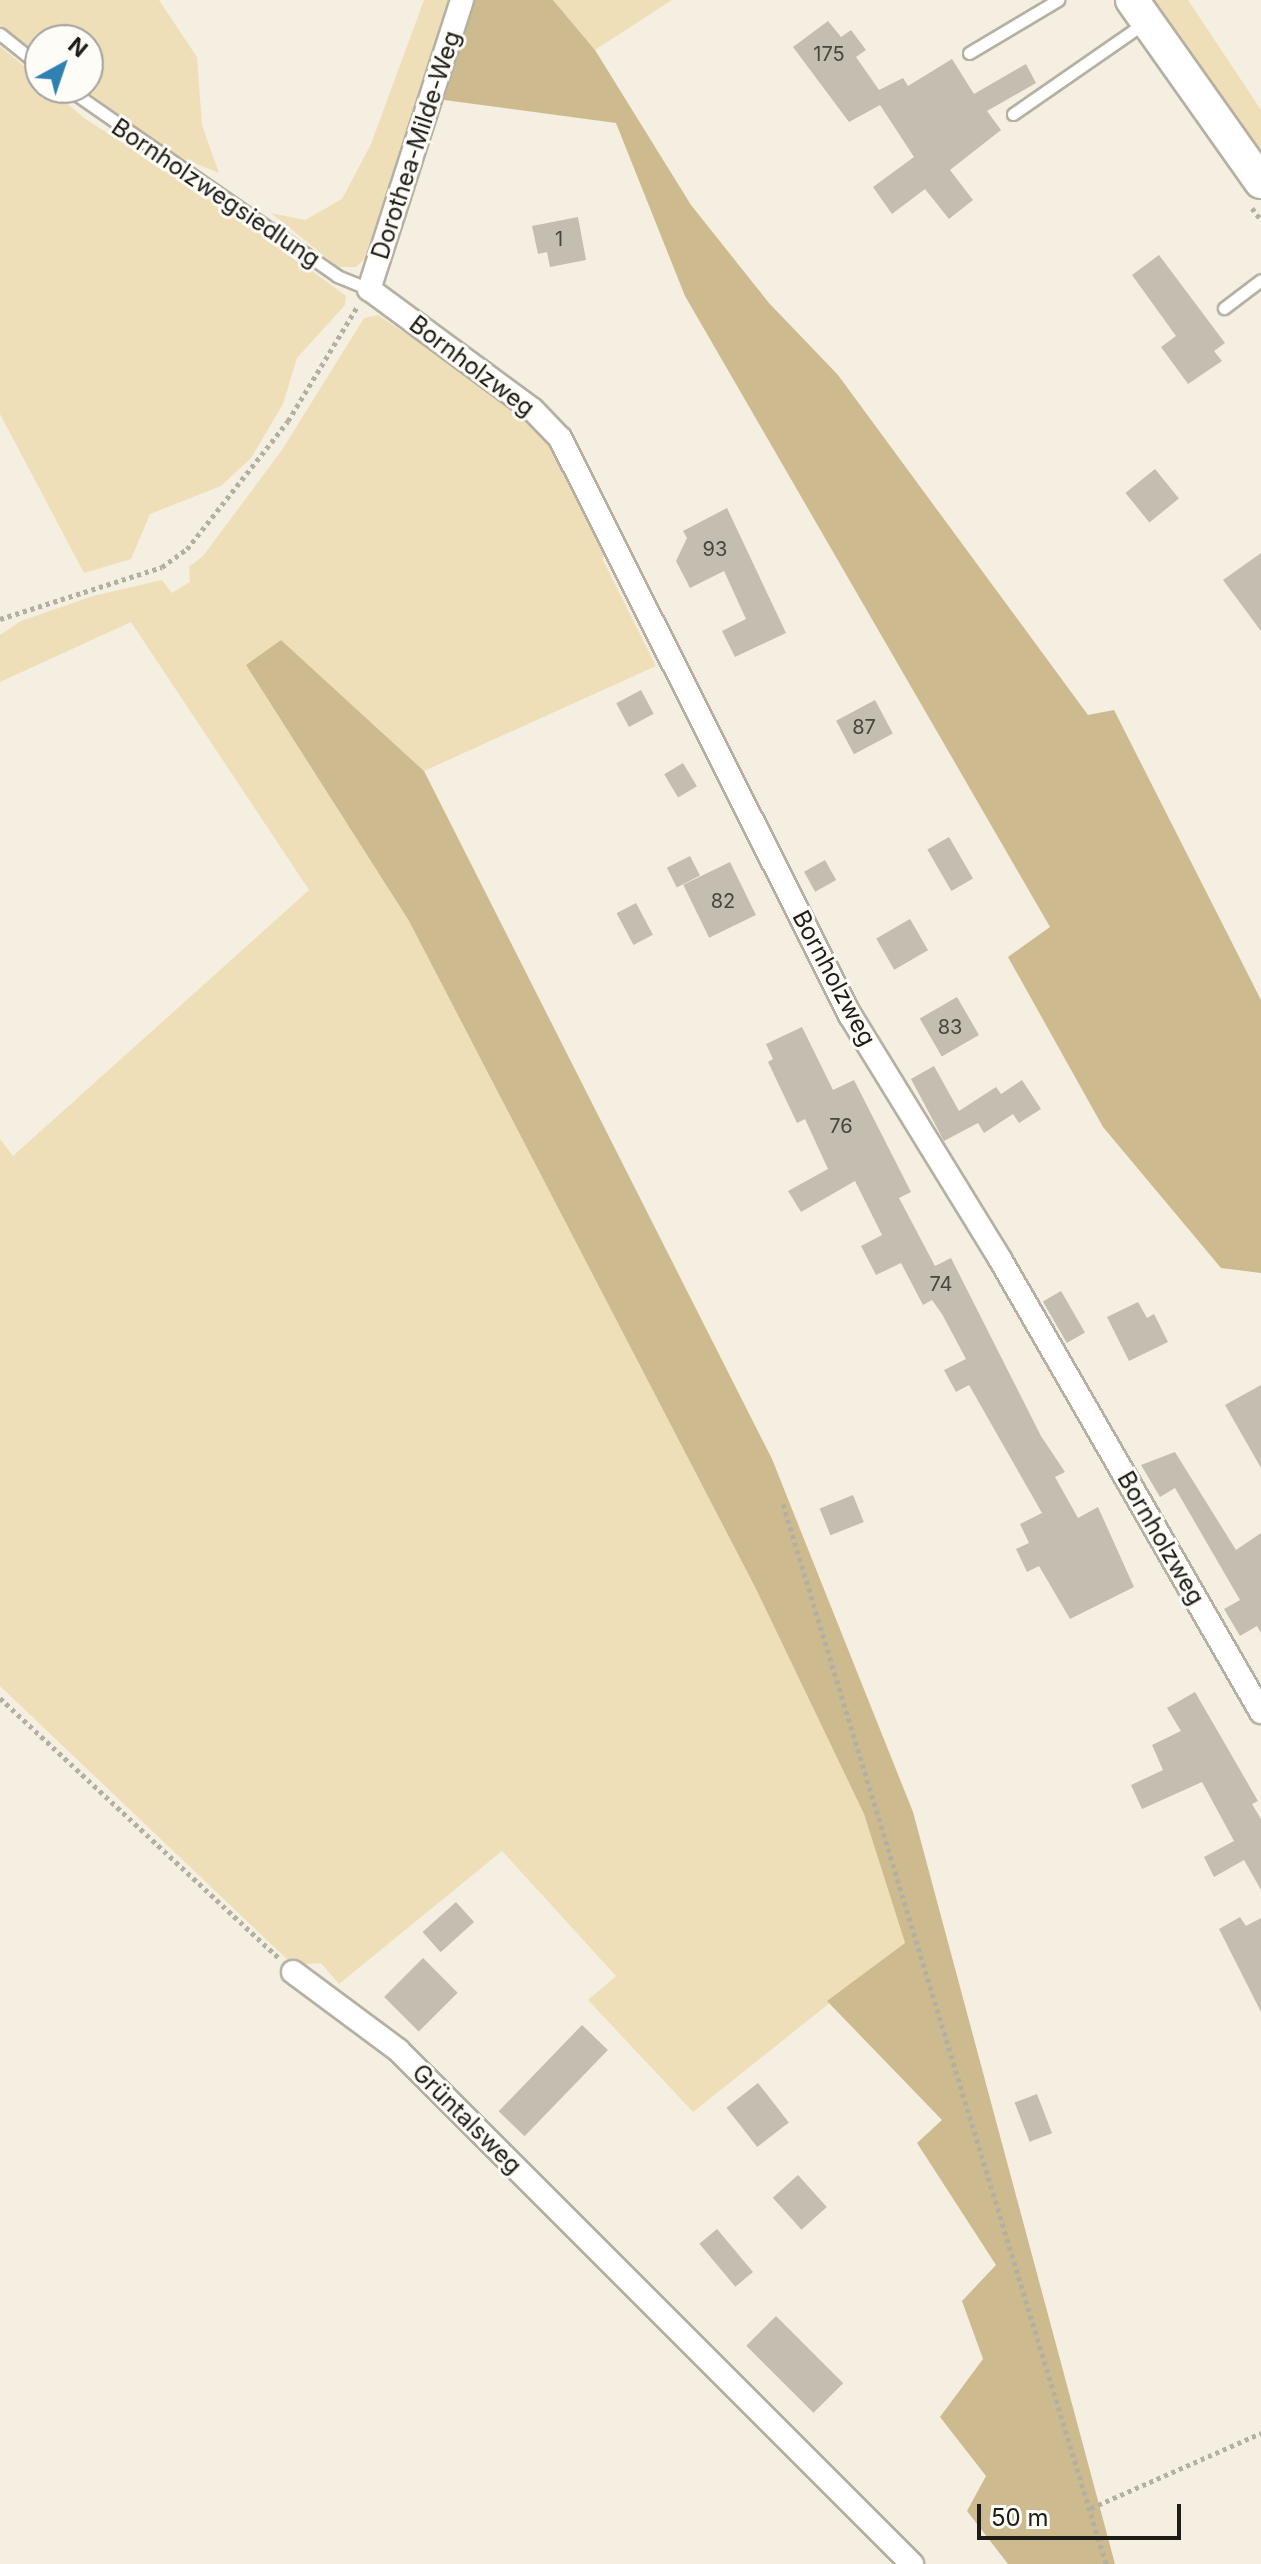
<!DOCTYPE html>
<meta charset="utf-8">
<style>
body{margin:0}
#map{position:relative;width:1261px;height:2564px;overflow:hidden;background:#f4efe0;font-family:Inter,sans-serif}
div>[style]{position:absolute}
.green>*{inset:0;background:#efdfb8}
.forest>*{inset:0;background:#cdbb8f}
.building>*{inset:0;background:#c4beb1;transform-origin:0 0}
.path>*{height:5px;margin-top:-2.5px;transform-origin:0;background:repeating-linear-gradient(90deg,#b3afa3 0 4px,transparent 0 8px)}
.roads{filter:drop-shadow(2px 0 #b6b0a3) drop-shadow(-2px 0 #b6b0a3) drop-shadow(0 2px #b6b0a3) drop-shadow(0 -2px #b6b0a3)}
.service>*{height:11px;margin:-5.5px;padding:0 5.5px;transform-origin:5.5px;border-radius:5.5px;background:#fff}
.minor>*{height:22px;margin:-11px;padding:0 11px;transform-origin:11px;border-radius:11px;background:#fff}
.secondary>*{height:32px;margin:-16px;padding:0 16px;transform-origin:16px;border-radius:16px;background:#fff}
span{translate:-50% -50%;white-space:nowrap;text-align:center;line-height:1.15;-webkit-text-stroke:6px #fefcf6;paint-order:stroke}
.number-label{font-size:20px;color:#48443e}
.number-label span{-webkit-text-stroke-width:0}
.street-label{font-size:24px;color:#1e1c17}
.north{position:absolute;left:24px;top:24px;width:80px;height:80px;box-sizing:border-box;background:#fefcf6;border:2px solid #a4a29d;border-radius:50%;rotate:40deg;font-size:22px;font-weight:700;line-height:32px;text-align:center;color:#1e1c17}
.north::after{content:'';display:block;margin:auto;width:28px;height:36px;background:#3180b2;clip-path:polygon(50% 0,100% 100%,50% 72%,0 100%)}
.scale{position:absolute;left:977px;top:2504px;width:204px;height:36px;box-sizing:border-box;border:4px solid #1e1c17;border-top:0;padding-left:10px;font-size:24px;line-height:28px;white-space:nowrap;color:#1e1c17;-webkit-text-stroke:6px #fefcf6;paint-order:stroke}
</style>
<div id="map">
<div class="green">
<i style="clip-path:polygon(0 0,159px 0,197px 57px,202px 125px,219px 173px,177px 156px,82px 88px,88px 88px,88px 40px,40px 40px,40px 56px,0 25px)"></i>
<i style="clip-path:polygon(424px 0,449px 0,368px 256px,356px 267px,338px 267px,271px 213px,305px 220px,342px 199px,371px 144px)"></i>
<i style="clip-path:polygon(553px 0,672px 0,595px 50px)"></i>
<i style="clip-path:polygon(1150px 0,1188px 0,1261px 110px,1261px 158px)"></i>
<i style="clip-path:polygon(0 46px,40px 80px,40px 88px,49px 88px,84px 118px,247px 223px,346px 296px,345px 305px,297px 358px,283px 404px,251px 458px,221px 486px,150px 514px,131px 559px,84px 573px,0 414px)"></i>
<i style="clip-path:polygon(378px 315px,458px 368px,531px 424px,561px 456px,605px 540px,603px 560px,656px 666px,424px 771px,281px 640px,246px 665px,409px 921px,755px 1587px,864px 1814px,905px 1943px,693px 2112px,588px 2000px,616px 1976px,502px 1851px,339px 1984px,321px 1963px,293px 1965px,0 1686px,0 1139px,13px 1156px,309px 890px,131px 622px,0 682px,0 635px,21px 621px,93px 596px,162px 580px,172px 593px,190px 582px,189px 567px,203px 556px,282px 450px,364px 318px)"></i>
</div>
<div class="forest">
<i style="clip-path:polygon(475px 0,553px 0,595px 50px,691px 205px,769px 303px,838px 375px,1088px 715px,1114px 710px,1261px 1000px,1261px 1273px,1221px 1268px,1103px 1127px,1008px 957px,1050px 927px,685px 296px,616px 123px,444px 100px)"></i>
<i style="clip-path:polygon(281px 640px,424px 771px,772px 1459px,913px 1812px,1115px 2564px,1008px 2564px,967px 2511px,986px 2476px,940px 2417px,983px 2359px,962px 2301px,996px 2265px,917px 2143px,942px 2120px,827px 2001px,905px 1943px,864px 1814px,755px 1587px,409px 921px,246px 665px)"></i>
</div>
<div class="building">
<i style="clip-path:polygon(828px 21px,841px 37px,851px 30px,866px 50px,856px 57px,879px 90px,903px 78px,908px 86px,952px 59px,974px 94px,1026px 64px,1036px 83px,987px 111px,1001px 130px,950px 170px,973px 200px,949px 219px,925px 189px,892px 214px,873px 187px,914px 157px,880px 105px,849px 122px,793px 47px)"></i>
<i style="clip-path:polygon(578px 217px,586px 260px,550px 267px,547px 252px,538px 254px,532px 226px)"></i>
<i style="clip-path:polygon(1159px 255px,1225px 343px,1214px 351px,1222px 361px,1188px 384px,1161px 347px,1176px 336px,1132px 275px)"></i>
<i style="left:1155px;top:469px;width:38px;height:38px;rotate:51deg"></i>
<i style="clip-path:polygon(727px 508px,786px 633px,735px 657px,722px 631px,746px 619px,724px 571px,690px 588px,676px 561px,687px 538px,683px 531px)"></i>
<i style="clip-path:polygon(1261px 553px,1261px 631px,1223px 580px)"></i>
<i style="left:641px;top:690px;width:27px;height:28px;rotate:62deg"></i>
<i style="left:875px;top:700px;width:38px;height:44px;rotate:62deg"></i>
<i style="left:683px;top:763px;width:27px;height:22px;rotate:59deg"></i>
<i style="left:949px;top:837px;width:48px;height:25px;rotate:60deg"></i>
<i style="left:690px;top:856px;width:22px;height:26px;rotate:63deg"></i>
<i style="left:825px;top:860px;width:23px;height:24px;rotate:61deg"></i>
<i style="left:730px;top:862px;width:59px;height:52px;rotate:64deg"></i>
<i style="left:636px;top:903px;width:36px;height:22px;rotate:62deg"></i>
<i style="left:910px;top:919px;width:36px;height:39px;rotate:60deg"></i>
<i style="left:957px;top:997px;width:44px;height:43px;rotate:60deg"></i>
<i style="clip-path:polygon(802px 1027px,833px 1090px,854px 1080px,911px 1192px,899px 1198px,935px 1266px,951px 1258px,1041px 1436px,1065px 1472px,1055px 1477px,1078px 1518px,1098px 1507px,1134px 1587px,1070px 1619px,1039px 1566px,1027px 1572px,1016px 1549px,1029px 1543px,1020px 1524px,1042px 1513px,969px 1385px,956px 1392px,944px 1370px,966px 1359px,942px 1314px,932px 1300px,923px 1305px,901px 1263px,876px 1275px,861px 1246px,882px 1235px,855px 1181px,801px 1212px,788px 1191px,828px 1169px,805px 1119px,797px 1123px,768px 1062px,773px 1059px,766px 1044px)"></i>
<i style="clip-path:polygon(934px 1066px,959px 1111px,996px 1087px,1001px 1094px,1022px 1080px,1041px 1109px,1019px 1123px,1013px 1114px,984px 1133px,978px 1123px,944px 1141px,911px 1079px)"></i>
<i style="left:1061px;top:1291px;width:48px;height:21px;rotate:60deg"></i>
<i style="clip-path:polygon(1138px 1302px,1147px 1318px,1154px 1314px,1168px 1342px,1129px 1361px,1107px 1317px)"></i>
<i style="clip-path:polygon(1261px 1385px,1261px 1468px,1225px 1405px)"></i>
<i style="clip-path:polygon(1175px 1452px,1236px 1550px,1261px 1533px,1261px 1633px,1257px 1626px,1240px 1636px,1224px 1609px,1240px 1600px,1175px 1488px,1160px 1497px,1141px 1465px)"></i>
<i style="left:853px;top:1495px;width:29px;height:36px;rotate:68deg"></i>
<i style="clip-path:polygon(1195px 1692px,1258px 1801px,1252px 1804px,1261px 1819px,1261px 1890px,1244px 1860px,1214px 1877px,1204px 1857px,1234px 1841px,1202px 1782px,1142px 1809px,1131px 1785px,1163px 1770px,1152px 1745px,1181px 1731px,1167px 1708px)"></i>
<i style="left:456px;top:1902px;width:27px;height:45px;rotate:48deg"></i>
<i style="clip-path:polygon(1240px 1917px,1246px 1926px,1261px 1918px,1261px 2012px,1219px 1929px)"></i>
<i style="left:423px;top:1958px;width:49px;height:55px;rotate:45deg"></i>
<i style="left:582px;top:2025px;width:36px;height:120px;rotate:44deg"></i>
<i style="left:758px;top:2083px;width:50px;height:40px;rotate:52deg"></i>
<i style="left:1037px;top:2094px;width:42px;height:24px;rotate:69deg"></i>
<i style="left:798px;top:2175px;width:43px;height:34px;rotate:48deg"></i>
<i style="left:717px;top:2229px;width:56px;height:23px;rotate:50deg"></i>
<i style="left:776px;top:2316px;width:95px;height:42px;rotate:45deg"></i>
</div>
<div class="path">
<i style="left:1252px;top:208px;width:15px;rotate:53deg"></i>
<i style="left:0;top:619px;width:170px;rotate:-17.8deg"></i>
<i style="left:162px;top:567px;width:31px;rotate:-36deg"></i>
<i style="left:187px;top:549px;width:163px;rotate:-51.7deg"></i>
<i style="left:288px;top:421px;width:133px;rotate:-58.8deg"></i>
<i style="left:783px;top:1504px;width:1108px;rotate:73.05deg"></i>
<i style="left:0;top:1698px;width:380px;rotate:43deg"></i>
<i style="left:1091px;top:2508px;width:186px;rotate:-23.8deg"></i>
</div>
<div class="roads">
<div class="service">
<i style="left:0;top:34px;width:51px;rotate:38.7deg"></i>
<i style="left:969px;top:53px;width:104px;rotate:-30.8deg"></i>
<i style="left:67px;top:88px;width:329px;rotate:34.8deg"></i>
<i style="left:337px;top:276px;width:35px;rotate:22deg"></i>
<i style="left:1013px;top:114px;width:158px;rotate:-34.7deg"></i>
<i style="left:1224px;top:308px;width:46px;rotate:-37.1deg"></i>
</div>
<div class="minor">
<i style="left:462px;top:0;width:304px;rotate:107.8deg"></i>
<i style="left:369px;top:289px;width:202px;rotate:36.4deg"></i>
<i style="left:532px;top:409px;width:40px;rotate:46deg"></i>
<i style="left:560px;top:438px;width:646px;rotate:63.32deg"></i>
<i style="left:850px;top:1015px;width:286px;rotate:58.4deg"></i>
<i style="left:1000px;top:1259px;width:523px;rotate:60.05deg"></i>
<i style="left:293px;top:1972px;width:131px;rotate:36.6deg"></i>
<i style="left:398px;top:2050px;width:727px;rotate:45deg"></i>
</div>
<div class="secondary">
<i style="left:1132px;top:0;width:223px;rotate:54.7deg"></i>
</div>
</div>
<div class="number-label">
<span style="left:829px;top:54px">175</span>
<span style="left:559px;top:239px">1</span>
<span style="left:715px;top:549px">93</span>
<span style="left:864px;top:727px">87</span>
<span style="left:723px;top:901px">82</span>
<span style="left:950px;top:1027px">83</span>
<span style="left:841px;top:1126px">76</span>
<span style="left:941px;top:1284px">74</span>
</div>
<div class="street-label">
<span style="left:416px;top:145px;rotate:-72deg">Dorothea-Milde-Weg</span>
<span style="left:216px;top:193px;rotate:34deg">Bornholzwegsiedlung</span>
<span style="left:472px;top:366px;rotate:37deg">Bornholzweg</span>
<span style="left:834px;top:978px;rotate:62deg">Bornholzweg</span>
<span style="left:1161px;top:1538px;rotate:60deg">Bornholzweg</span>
<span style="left:467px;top:2119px;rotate:45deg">Grüntalsweg</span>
</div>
<div class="north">N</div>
<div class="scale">50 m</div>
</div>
